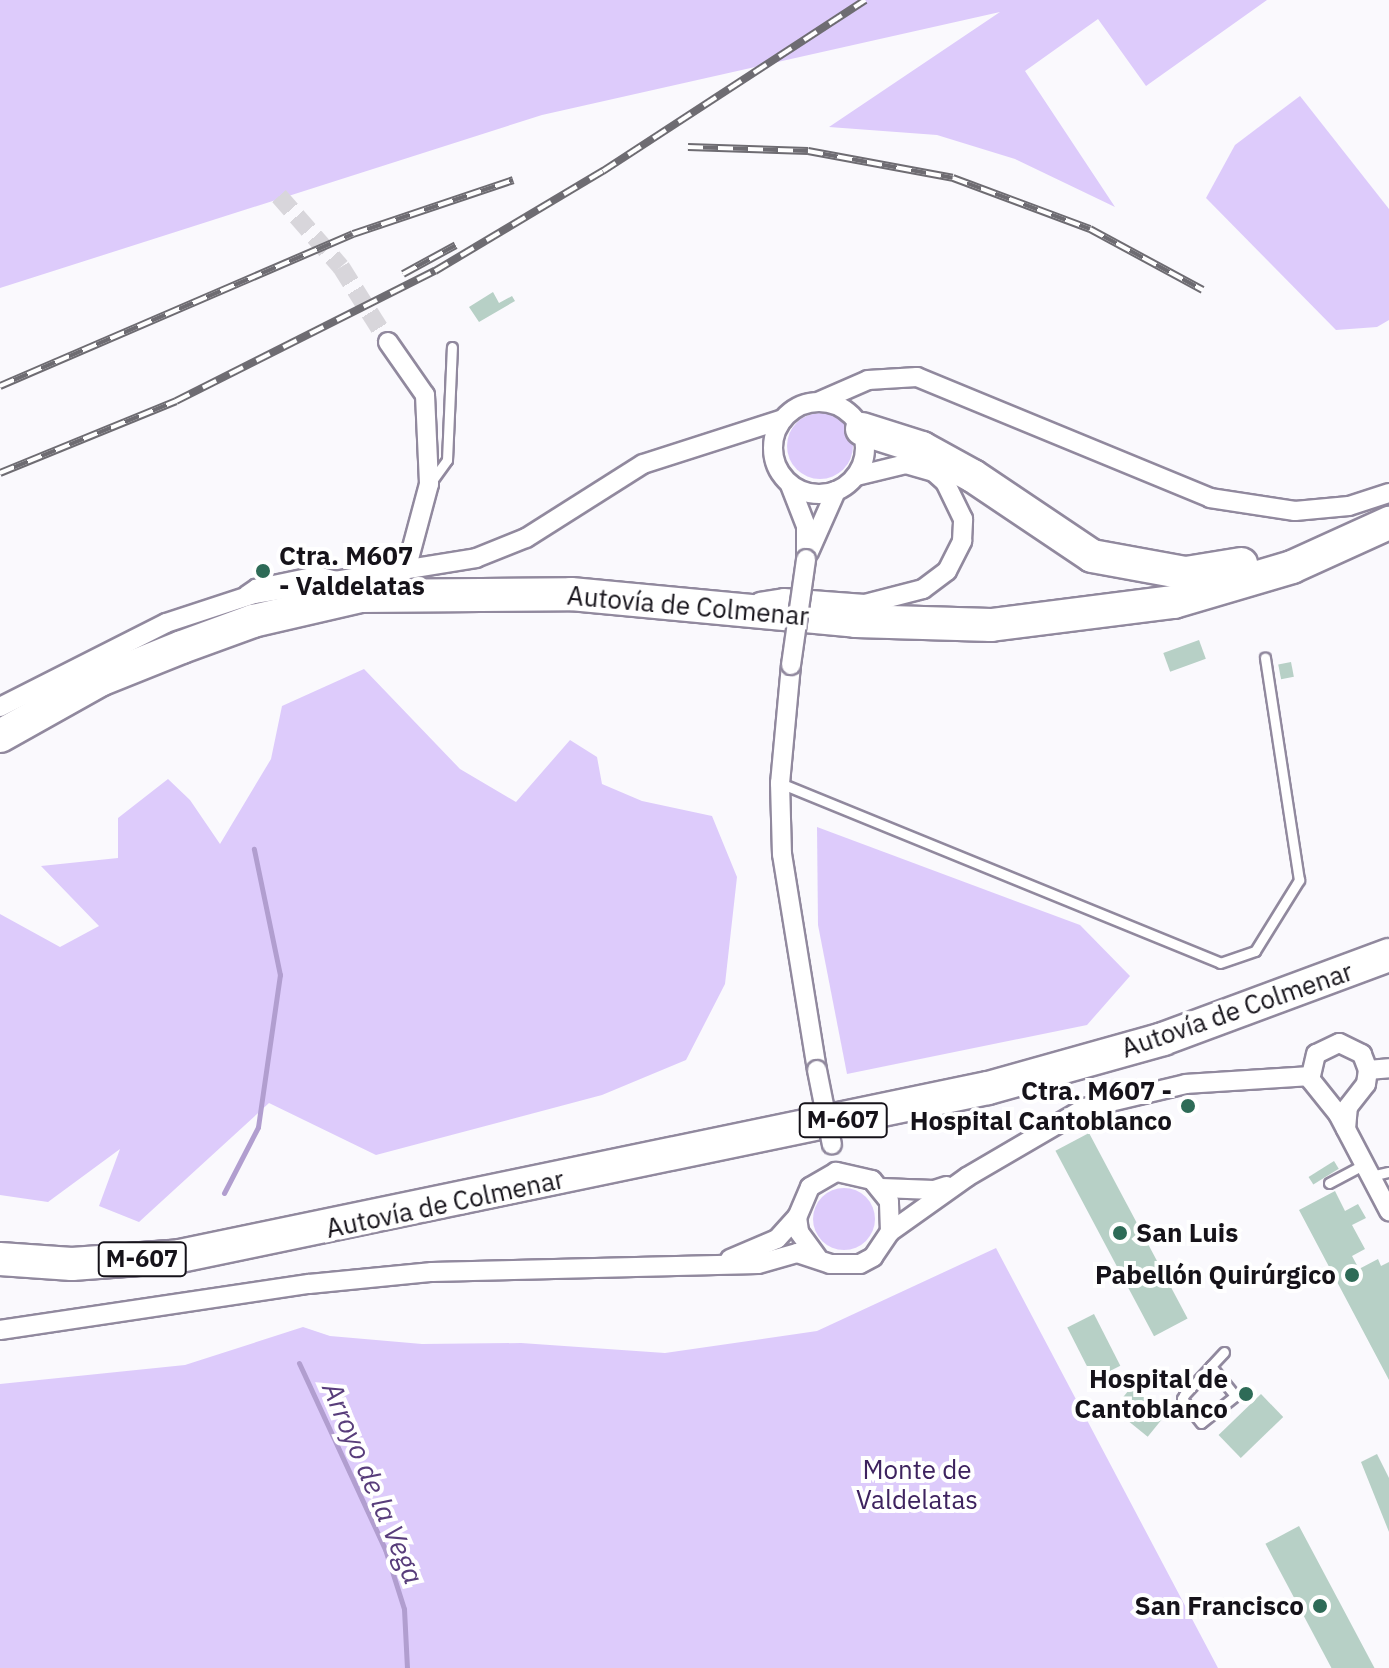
<!DOCTYPE html>
<meta charset="utf-8">
<style>
body{margin:0}
#map{position:relative;width:1389px;height:1668px;overflow:hidden;background:#faf9fd;font-family:"IBM Plex Sans",sans-serif}
div>[style]{position:absolute}
.green>*{inset:0;background:#ddcbfb}
.round{border-radius:50%}
.stream>*{height:5px;margin:-2.5px;padding:0 2.5px;transform-origin:2.5px;border-radius:2.5px;background:#b19ecf}
.building>*{inset:0;background:#b7d0c6;transform-origin:0 0}
.street-tunnel>*{height:18px;margin-top:-9px;transform-origin:0;background:repeating-linear-gradient(90deg,#d8d6db 0 18px,transparent 0 27px)}
.roads{filter:drop-shadow(2px 0 #91899e) drop-shadow(-2px 0 #91899e) drop-shadow(0 2px #91899e) drop-shadow(0 -2px #91899e)}
.lane>*{height:9px;margin:-4.5px;padding:0 4.5px;transform-origin:4.5px;border-radius:4.5px;background:#fff}
.street>*{height:18px;margin:-9px;padding:0 9px;transform-origin:9px;border-radius:9px;background:#fff}
.street>.ring{margin:-9px;padding:0;box-sizing:content-box;background:none;border:18px solid #fff;border-radius:50%}
.highway>*{height:32px;margin:-16px;padding:0 16px;transform-origin:16px;border-radius:16px;background:#fff}
.rail>*{height:8px;margin-top:-4px;transform-origin:0;background:repeating-linear-gradient(90deg,#fff 0 15px,#6e6c72 0 30px);box-sizing:border-box;border-block:2px solid #6e6c72}
.bridges{filter:drop-shadow(2px 0 #91899e) drop-shadow(-2px 0 #91899e) drop-shadow(0 2px #91899e) drop-shadow(0 -2px #91899e)}
.street-bridge>*{height:18px;margin:-9px;padding:0 9px;transform-origin:9px;border-radius:9px;background:#fff}
.dots>*{width:22px;height:22px;translate:-50% -50%;box-sizing:border-box;border:4px solid #fff;border-radius:50%}
span{translate:-50% -50%;white-space:nowrap;text-align:center;line-height:1.15;-webkit-text-stroke:8px #fff;paint-order:stroke}
.shield-label span{padding:2px 6px;background:#fff;border:2px solid;border-radius:6px;-webkit-text-stroke-width:0}
.shield-label{font-size:24px;color:#16131a;font-weight:700}
.poi-label{font-size:26px;color:#16131a;font-weight:700}
.left{translate:0 -50%;text-align:left}
.right{translate:-100% -50%;text-align:right}
.street-label{font-size:26px;color:#16131a}
.park-label{font-size:26px;color:#3e235f}
.water-label{font-size:28px;color:#583d7b;font-style:italic}
</style>
<div id="map">
<div class="green">
<i style="clip-path:polygon(0 0,1267px 0,1146px 86px,1098px 19px,1025px 71px,1115px 207px,1015px 159px,937px 135px,829px 127px,1000px 12px,542px 115px,0 288px)"></i>
<i style="clip-path:polygon(1300px 96px,1389px 209px,1389px 320px,1377px 327px,1336px 330px,1206px 198px,1235px 145px)"></i>
<i class="round" style="left:787px;top:413px;width:66px;height:66px"></i>
<i style="clip-path:polygon(364px 669px,460px 769px,516px 802px,570px 740px,597px 757px,602px 784px,642px 801px,712px 816px,737px 877px,725px 984px,686px 1060px,602px 1095px,376px 1155px,269px 1103px,139px 1222px,99px 1206px,120px 1149px,48px 1202px,0 1195px,0 914px,60px 947px,99px 926px,41px 866px,118px 858px,118px 818px,168px 779px,190px 800px,220px 844px,271px 759px,282px 706px)"></i>
<i style="clip-path:polygon(817px 827px,1080px 925px,1130px 976px,1087px 1025px,847px 1074px,818px 925px)"></i>
<i class="round" style="left:813px;top:1188px;width:62px;height:62px"></i>
<i style="clip-path:polygon(996px 1248px,1218px 1668px,0 1668px,0 1384px,185px 1365px,303px 1327px,330px 1336px,422px 1344px,521px 1343px,665px 1353px,817px 1331px)"></i>
</div>
<div class="stream">
<i style="left:224px;top:1193px;width:74px;rotate:-62.7deg"></i>
<i style="left:258px;top:1127px;width:154px;rotate:-81.8deg"></i>
<i style="left:280px;top:975px;width:129px;rotate:-101.7deg"></i>
<i style="left:299px;top:1363px;width:205px;rotate:65.2deg"></i>
<i style="left:385px;top:1549px;width:63px;rotate:72.4deg"></i>
<i style="left:404px;top:1609px;width:59px;rotate:87.1deg"></i>
</div>
<div class="building">
<i style="clip-path:polygon(493px 292px,499px 303px,512px 296px,515px 301px,479px 322px,469px 307px)"></i>
<i style="left:1199px;top:640px;width:20px;height:38px;rotate:70deg"></i>
<i style="left:1291px;top:662px;width:15px;height:13px;rotate:79deg"></i>
<i style="left:1089px;top:1133px;width:210px;height:38px;rotate:62deg"></i>
<i style="left:1334px;top:1161px;width:9px;height:30px;rotate:58deg"></i>
<i style="clip-path:polygon(1335px 1191px,1345px 1211px,1358px 1204px,1366px 1218px,1352px 1225px,1365px 1249px,1352px 1256px,1359px 1269px,1378px 1259px,1381px 1266px,1389px 1262px,1389px 1380px,1299px 1210px)"></i>
<i style="left:1094px;top:1314px;width:58px;height:30px;rotate:63deg"></i>
<i style="left:1133px;top:1385px;width:44px;height:31px;rotate:39deg"></i>
<i style="left:1261px;top:1394px;width:32px;height:59px;rotate:46deg"></i>
<i style="clip-path:polygon(1377px 1454px,1389px 1478px,1389px 1532px,1361px 1462px)"></i>
<i style="left:1299px;top:1526px;width:162px;height:38px;rotate:62deg"></i>
</div>
<div class="street-tunnel">
<i style="left:279px;top:196px;width:94px;rotate:48.9deg"></i>
<i style="left:341px;top:267px;width:89px;rotate:57.9deg"></i>
</div>
<div class="roads">
<div class="lane">
<i style="left:431px;top:482px;width:27px;rotate:-54deg"></i>
<i style="left:447px;top:460px;width:113px;rotate:-87.5deg"></i>
<i style="left:244px;top:591px;width:12px;rotate:-35deg"></i>
<i style="left:254px;top:584px;width:64px;rotate:-11.7deg"></i>
<i style="left:317px;top:571px;width:21px;rotate:14deg"></i>
<i style="left:780px;top:783px;width:475px;rotate:22.2deg"></i>
<i style="left:1220px;top:963px;width:37px;rotate:-19deg"></i>
<i style="left:1255px;top:951px;width:84px;rotate:-58.2deg"></i>
<i style="left:1299px;top:880px;width:225px;rotate:-98.7deg"></i>
<i style="left:1371px;top:1176px;width:18px;rotate:-13deg"></i>
<i style="left:1329px;top:1183px;width:40px;rotate:-28deg"></i>
<i style="left:1211px;top:1366px;width:38px;rotate:51deg"></i>
<i style="left:1235px;top:1396px;width:43px;rotate:141.5deg"></i>
<i style="left:1201px;top:1423px;width:31px;rotate:-128deg"></i>
<i style="left:1182px;top:1399px;width:4px;rotate:-63deg"></i>
<i style="left:1184px;top:1395px;width:40px;rotate:-47deg"></i>
<i style="left:1211px;top:1366px;width:19px;rotate:-47deg"></i>
</div>
<div class="street">
<i style="left:388px;top:342px;width:65px;rotate:55.1deg"></i>
<i style="left:425px;top:395px;width:89px;rotate:87.4deg"></i>
<i style="left:429px;top:484px;width:85px;rotate:105deg"></i>
<i style="left:820px;top:401px;width:52px;rotate:-23.6deg"></i>
<i style="left:868px;top:380px;width:49px;rotate:-3.5deg"></i>
<i style="left:917px;top:377px;width:317px;rotate:22.4deg"></i>
<i style="left:1210px;top:498px;width:86px;rotate:8.7deg"></i>
<i style="left:1295px;top:511px;width:54px;rotate:-5.3deg"></i>
<i style="left:1349px;top:506px;width:42px;rotate:-18deg"></i>
<i class="ring" style="left:773px;top:402px;width:74px;height:74px"></i>
<i style="left:790px;top:485px;width:44px;rotate:68.7deg"></i>
<i style="left:806px;top:526px;width:33px;rotate:90deg"></i>
<i style="left:809px;top:552px;width:67px;rotate:-66.1deg"></i>
<i style="left:760px;top:602px;width:24px;rotate:-9deg"></i>
<i style="left:784px;top:598px;width:81px;rotate:4.2deg"></i>
<i style="left:865px;top:604px;width:60px;rotate:-14.5deg"></i>
<i style="left:923px;top:589px;width:30px;rotate:-37deg"></i>
<i style="left:947px;top:571px;width:34px;rotate:-63deg"></i>
<i style="left:962px;top:541px;width:22px;rotate:-87deg"></i>
<i style="left:963px;top:519px;width:41px;rotate:-115.9deg"></i>
<i style="left:945px;top:482px;width:15px;rotate:-138deg"></i>
<i style="left:934px;top:472px;width:29px;rotate:-164deg"></i>
<i style="left:906px;top:464px;width:51px;rotate:166.5deg"></i>
<i style="left:791px;top:665px;width:119px;rotate:95.3deg"></i>
<i style="left:780px;top:783px;width:71px;rotate:88.4deg"></i>
<i style="left:782px;top:854px;width:219px;rotate:80.8deg"></i>
<i style="left:0;top:707px;width:186px;rotate:-26.8deg"></i>
<i style="left:166px;top:623px;width:93px;rotate:-18.2deg"></i>
<i style="left:254px;top:594px;width:225px;rotate:-9.2deg"></i>
<i style="left:476px;top:558px;width:54px;rotate:-21.8deg"></i>
<i style="left:526px;top:538px;width:138px;rotate:-32.3deg"></i>
<i style="left:643px;top:464px;width:147px;rotate:-17.8deg"></i>
<i style="left:1368px;top:1070px;width:21px;rotate:-5deg"></i>
<i style="left:1346px;top:1129px;width:22px;rotate:-85deg"></i>
<i style="left:1348px;top:1107px;width:29px;rotate:-52deg"></i>
<i style="left:1366px;top:1084px;width:14px;rotate:-82deg"></i>
<i style="left:1368px;top:1070px;width:17px;rotate:-111deg"></i>
<i style="left:1362px;top:1054px;width:25px;rotate:-154deg"></i>
<i style="left:1339px;top:1043px;width:25px;rotate:154deg"></i>
<i style="left:1316px;top:1054px;width:26px;rotate:103deg"></i>
<i style="left:1310px;top:1079px;width:45px;rotate:51.3deg"></i>
<i style="left:1338px;top:1114px;width:110px;rotate:62.3deg"></i>
<i style="left:881px;top:1188px;width:53px;rotate:2.2deg"></i>
<i style="left:934px;top:1190px;width:13px;rotate:-18deg"></i>
<i style="left:890px;top:1232px;width:95px;rotate:-35.5deg"></i>
<i style="left:967px;top:1177px;width:137px;rotate:-30.3deg"></i>
<i style="left:1085px;top:1108px;width:104px;rotate:-13.4deg"></i>
<i style="left:1186px;top:1084px;width:124px;rotate:-3.7deg"></i>
<i style="left:730px;top:1259px;width:51px;rotate:-23.1deg"></i>
<i style="left:777px;top:1239px;width:30px;rotate:-48deg"></i>
<i style="left:0;top:1330px;width:312px;rotate:-8.5deg"></i>
<i style="left:309px;top:1284px;width:124px;rotate:-5.6deg"></i>
<i style="left:432px;top:1272px;width:326px;rotate:-1.4deg"></i>
<i style="left:758px;top:1264px;width:41px;rotate:-15.8deg"></i>
<i style="left:797px;top:1253px;width:35px;rotate:18deg"></i>
<i style="left:830px;top:1264px;width:30px"></i>
<i style="left:860px;top:1264px;width:15px;rotate:-28deg"></i>
<i style="left:873px;top:1257px;width:30px;rotate:-56deg"></i>
<i style="left:890px;top:1232px;width:31px;rotate:-92deg"></i>
<i style="left:889px;top:1201px;width:27px;rotate:-129deg"></i>
<i style="left:872px;top:1180px;width:37px;rotate:-167deg"></i>
<i style="left:836px;top:1172px;width:30px;rotate:150deg"></i>
<i style="left:810px;top:1187px;width:33px;rotate:113deg"></i>
<i style="left:797px;top:1217px;width:15px;rotate:82deg"></i>
<i style="left:799px;top:1232px;width:31px;rotate:54deg"></i>
</div>
<div class="highway">
<i style="left:862px;top:429px;width:63px;rotate:17.6deg"></i>
<i style="left:922px;top:448px;width:58px;rotate:28.8deg"></i>
<i style="left:973px;top:476px;width:143px;rotate:33.9deg"></i>
<i style="left:1092px;top:556px;width:96px;rotate:10.3deg"></i>
<i style="left:1186px;top:573px;width:56px;rotate:-9.3deg"></i>
<i style="left:0;top:736px;width:115px;rotate:-29.2deg"></i>
<i style="left:100px;top:680px;width:88px;rotate:-21.9deg"></i>
<i style="left:182px;top:647px;width:76px;rotate:-20.1deg"></i>
<i style="left:253px;top:621px;width:111px;rotate:-13deg"></i>
<i style="left:361px;top:596px;width:210px;rotate:-0.5deg"></i>
<i style="left:571px;top:594px;width:286px;rotate:5.4deg"></i>
<i style="left:856px;top:621px;width:135px;rotate:1.7deg"></i>
<i style="left:991px;top:625px;width:184px;rotate:-7.2deg"></i>
<i style="left:1174px;top:602px;width:123px;rotate:-16.5deg"></i>
<i style="left:1292px;top:567px;width:107px;rotate:-24.4deg"></i>
<i style="left:0;top:1259px;width:72px;rotate:4deg"></i>
<i style="left:72px;top:1264px;width:108px;rotate:-4.2deg"></i>
<i style="left:180px;top:1256px;width:825px;rotate:-11.75deg"></i>
<i style="left:988px;top:1088px;width:182px;rotate:-15.6deg"></i>
<i style="left:1163px;top:1039px;width:241px;rotate:-20.4deg"></i>
</div>
</div>
<div class="rail">
<i style="left:688px;top:147px;width:120px;rotate:1.9deg"></i>
<i style="left:808px;top:151px;width:147px;rotate:10.5deg"></i>
<i style="left:953px;top:178px;width:146px;rotate:20.4deg"></i>
<i style="left:1090px;top:229px;width:128px;rotate:28.4deg"></i>
<i style="left:403px;top:274px;width:60px;rotate:-28.7deg"></i>
<i style="left:0;top:386px;width:384px;rotate:-23.3deg"></i>
<i style="left:353px;top:234px;width:169px;rotate:-18.6deg"></i>
<i style="left:0;top:473px;width:190px;rotate:-22.2deg"></i>
<i style="left:176px;top:401px;width:290px;rotate:-26.7deg"></i>
<i style="left:435px;top:271px;width:196px;rotate:-30.8deg"></i>
<i style="left:603px;top:171px;width:313px;rotate:-33.1deg"></i>
</div>
<div class="bridges">
<div class="street-bridge">
<i style="left:791px;top:665px;width:107px;rotate:-81.9deg"></i>
<i style="left:817px;top:1070px;width:76px;rotate:78.7deg"></i>
</div>
</div>
<div class="dots">
<i style="left:263px;top:571px;background:#2e6b57"></i>
<i style="left:1188px;top:1106px;background:#2e6b57"></i>
<i style="left:1120px;top:1233px;background:#2e6b57"></i>
<i style="left:1352px;top:1275px;background:#2e6b57"></i>
<i style="left:1246px;top:1394px;background:#2e6b57"></i>
<i style="left:1320px;top:1606px;background:#2e6b57"></i>
</div>
<div class="shield-label">
<span style="left:843px;top:1120px">M-607</span>
<span style="left:142px;top:1259px">M-607</span>
</div>
<div class="poi-label">
<span class="left" style="left:279px;top:571px">Ctra. M607<br>- Valdelatas</span>
<span class="right" style="left:1172px;top:1106px">Ctra. M607 -<br>Hospital Cantoblanco</span>
<span class="left" style="left:1136px;top:1233px">San Luis</span>
<span class="right" style="left:1336px;top:1275px">Pabellón Quirúrgico</span>
<span class="right" style="left:1228px;top:1394px">Hospital de<br>Cantoblanco</span>
<span class="right" style="left:1304px;top:1606px">San Francisco</span>
</div>
<div class="street-label">
<span style="left:688px;top:606px;rotate:5deg">Autovía de Colmenar</span>
<span style="left:1237px;top:1010px;rotate:-19deg">Autovía de Colmenar</span>
<span style="left:445px;top:1204px;rotate:-12deg">Autovía de Colmenar</span>
</div>
<div class="park-label">
<span style="left:917px;top:1485px">Monte de<br>Valdelatas</span>
</div>
<div class="water-label">
<span style="left:373px;top:1483px;rotate:67deg">Arroyo de la Vega</span>
</div>
</div>
